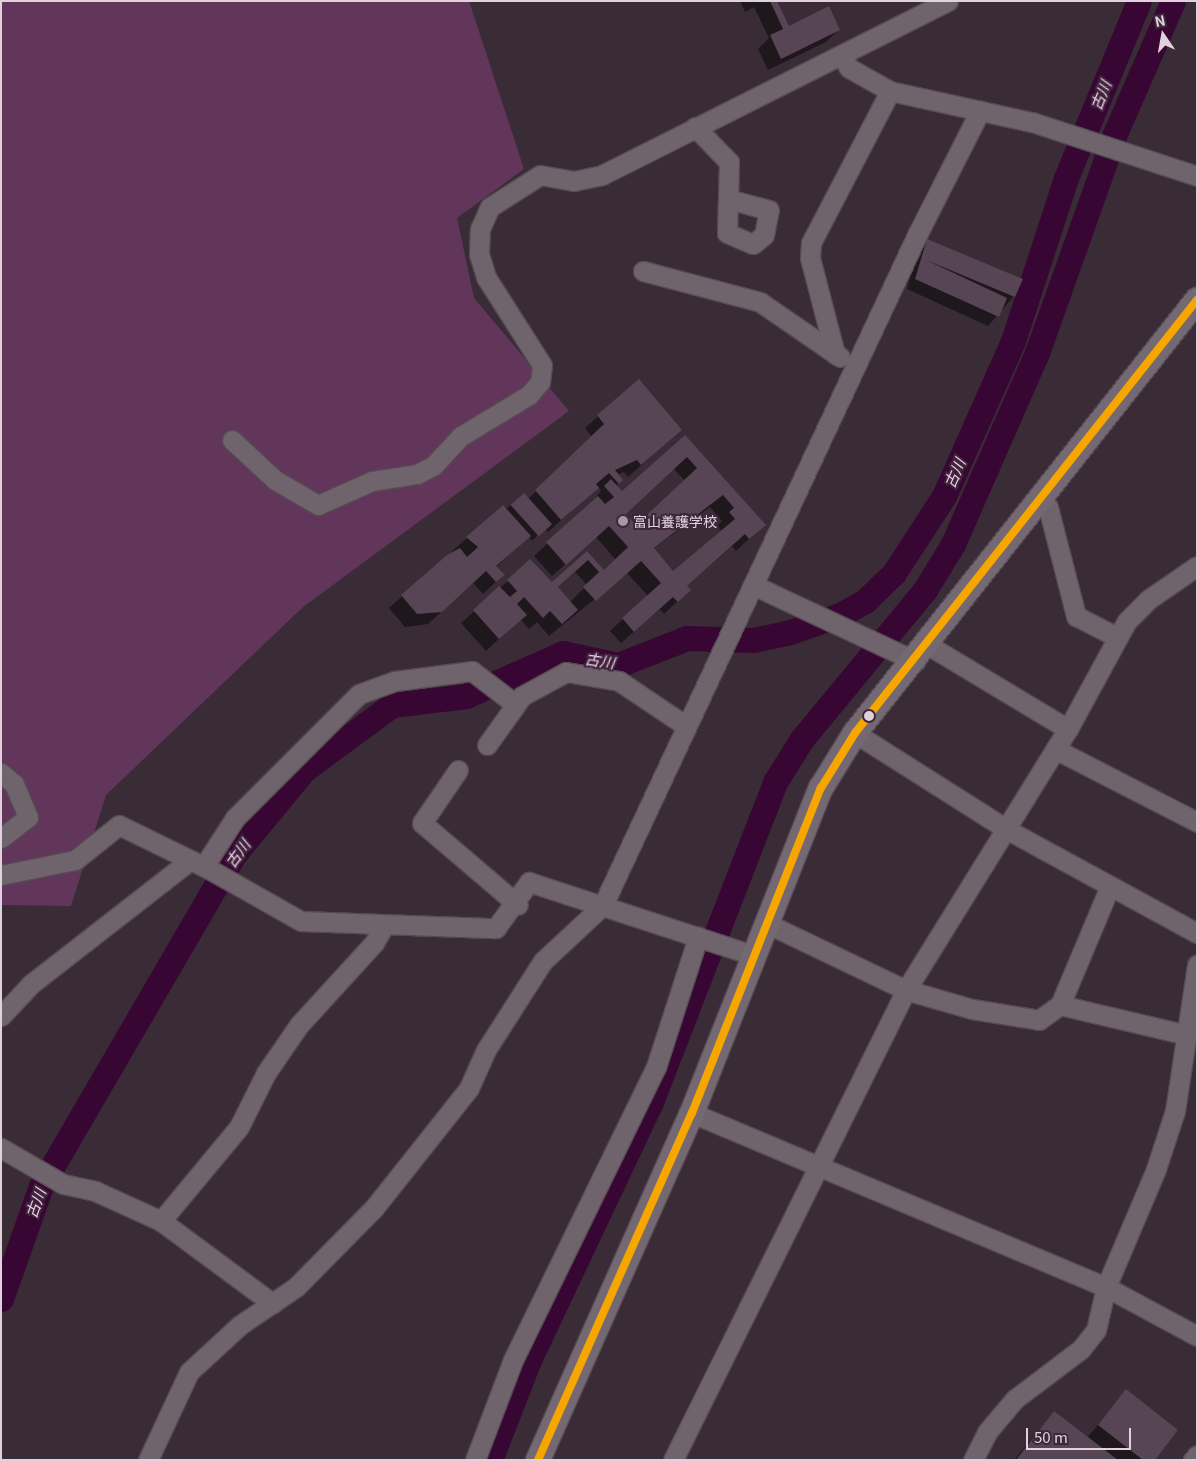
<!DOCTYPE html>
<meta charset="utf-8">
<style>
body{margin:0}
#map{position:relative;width:1198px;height:1461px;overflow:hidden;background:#392c36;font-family:Georgia,"Noto Sans JP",serif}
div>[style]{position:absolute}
.green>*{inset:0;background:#62365b}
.shadow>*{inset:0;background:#0007}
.river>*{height:25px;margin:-12.5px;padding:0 12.5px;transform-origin:12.5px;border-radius:12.5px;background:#380633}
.building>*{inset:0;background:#574454;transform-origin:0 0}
.roads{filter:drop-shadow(1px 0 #564a53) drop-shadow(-1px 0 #564a53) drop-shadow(0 1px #564a53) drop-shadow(0 -1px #564a53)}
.minor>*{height:19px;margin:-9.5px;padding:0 9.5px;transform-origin:9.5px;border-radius:9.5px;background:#6f646c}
.major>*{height:24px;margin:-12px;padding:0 12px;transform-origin:12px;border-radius:12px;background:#746872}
.bus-1>*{height:8px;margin:-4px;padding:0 4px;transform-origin:4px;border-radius:4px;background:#f7a600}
.dots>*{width:14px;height:14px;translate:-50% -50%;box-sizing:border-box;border:2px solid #3e273a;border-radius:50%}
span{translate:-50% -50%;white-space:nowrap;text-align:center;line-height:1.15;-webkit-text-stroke:4px #3e273a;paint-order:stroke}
.poi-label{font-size:14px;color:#e1d1dd}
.left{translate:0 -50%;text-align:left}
.water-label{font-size:15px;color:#f7ceef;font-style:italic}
.frame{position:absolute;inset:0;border:2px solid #e1d1dd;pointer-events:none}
.north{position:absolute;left:1138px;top:10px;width:50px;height:50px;-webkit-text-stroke:4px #3e273a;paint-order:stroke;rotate:348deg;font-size:14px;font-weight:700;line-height:20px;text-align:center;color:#e1d1dd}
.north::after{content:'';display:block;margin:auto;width:18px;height:22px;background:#e1d1dd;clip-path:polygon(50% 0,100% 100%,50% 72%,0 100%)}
.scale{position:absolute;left:1026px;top:1428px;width:105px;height:22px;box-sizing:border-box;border:2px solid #e1d1dd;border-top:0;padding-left:6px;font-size:15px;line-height:18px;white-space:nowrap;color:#e1d1dd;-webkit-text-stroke:4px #3e273a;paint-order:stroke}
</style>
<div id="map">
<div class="green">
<i style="clip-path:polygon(1px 1px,469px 1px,524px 169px,457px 218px,474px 298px,569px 411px,303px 607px,106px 795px,71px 906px,1px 905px)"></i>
</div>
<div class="shadow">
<i style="clip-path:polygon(740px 1px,776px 1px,789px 27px,839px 29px,826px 42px,768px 70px,758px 49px,769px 38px,754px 7px,745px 12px)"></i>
<i style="clip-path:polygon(927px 240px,1014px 296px,988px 326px,907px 289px,918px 249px)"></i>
<i style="clip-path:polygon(evenodd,639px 381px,681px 430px,628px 477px,624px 472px,617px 475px,622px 480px,616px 486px,622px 493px,684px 437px,764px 525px,736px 551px,732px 546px,686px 587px,689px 590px,664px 614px,660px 609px,621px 643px,610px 631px,648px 596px,627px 573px,549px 636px,537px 622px,529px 629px,520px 619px,486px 651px,461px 623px,508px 581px,552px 584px,587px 553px,603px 571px,616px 560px,596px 537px,552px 576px,534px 556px,594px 501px,601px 490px,598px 487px,548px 532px,545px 528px,532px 541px,529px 537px,496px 567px,503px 575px,483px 594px,473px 583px,428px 624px,405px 627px,389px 608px,467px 538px,511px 505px,528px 499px,592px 437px,585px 428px,639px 381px,674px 469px,685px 481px,636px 526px,624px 514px,674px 469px,639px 381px,710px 507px,722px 521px,717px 526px,722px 531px,673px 573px,653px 549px,710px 507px,639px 381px,575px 572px,587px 585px,570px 602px,557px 588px,575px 572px)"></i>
<i style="clip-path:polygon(1126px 1391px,1154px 1460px,1014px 1460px,1054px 1412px,1087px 1438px)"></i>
</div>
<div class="river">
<i style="left:1px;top:1299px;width:120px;rotate:-70.5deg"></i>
<i style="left:41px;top:1186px;width:382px;rotate:-59.8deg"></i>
<i style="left:233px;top:856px;width:112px;rotate:-50.5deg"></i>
<i style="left:304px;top:770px;width:109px;rotate:-36.5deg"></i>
<i style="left:392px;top:705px;width:75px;rotate:-6.9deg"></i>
<i style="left:466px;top:696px;width:106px;rotate:-23.9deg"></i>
<i style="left:563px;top:653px;width:56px;rotate:12.3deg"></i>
<i style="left:618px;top:665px;width:74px;rotate:-21.4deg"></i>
<i style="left:687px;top:638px;width:66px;rotate:1.7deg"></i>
<i style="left:753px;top:640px;width:35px;rotate:-12deg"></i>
<i style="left:787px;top:633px;width:56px;rotate:-18.8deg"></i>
<i style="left:840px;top:615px;width:29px;rotate:-29deg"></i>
<i style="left:865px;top:601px;width:40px;rotate:-44deg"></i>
<i style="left:894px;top:573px;width:92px;rotate:-57deg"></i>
<i style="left:944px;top:496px;width:170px;rotate:-66deg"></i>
<i style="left:1013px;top:341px;width:171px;rotate:-72deg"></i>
<i style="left:1066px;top:178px;width:191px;rotate:-67.6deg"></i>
<i style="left:490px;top:1460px;width:107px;rotate:-68.7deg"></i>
<i style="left:529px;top:1360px;width:285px;rotate:-64.7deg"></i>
<i style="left:651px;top:1102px;width:343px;rotate:-68.8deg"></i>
<i style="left:775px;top:782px;width:51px;rotate:-57.9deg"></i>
<i style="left:802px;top:739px;width:193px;rotate:-50.5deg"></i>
<i style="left:925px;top:590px;width:54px;rotate:-58.7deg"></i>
<i style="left:953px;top:544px;width:212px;rotate:-66.3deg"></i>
<i style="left:1038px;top:350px;width:227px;rotate:-70.4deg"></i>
<i style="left:1114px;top:136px;width:147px;rotate:-66.4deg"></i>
</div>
<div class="building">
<i style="clip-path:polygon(770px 1px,777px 1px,789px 26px,829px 6px,840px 30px,781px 59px,770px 35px,783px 29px)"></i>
<i style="clip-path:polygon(927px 239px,1023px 279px,1015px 297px,926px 260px,1007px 298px,999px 317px,915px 279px)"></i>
<i style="clip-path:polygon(639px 379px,682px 430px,641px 465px,637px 460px,615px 470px,623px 480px,619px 484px,609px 473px,596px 484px,599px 488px,561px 520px,535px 490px,604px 424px,597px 415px)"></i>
<i style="clip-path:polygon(evenodd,685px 435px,766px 525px,749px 539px,745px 534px,687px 586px,691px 590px,678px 602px,673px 597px,634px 632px,622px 618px,661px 583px,641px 561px,596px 601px,583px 587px,599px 572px,588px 560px,558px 587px,578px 610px,562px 624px,550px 611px,543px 618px,524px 597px,517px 604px,527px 615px,499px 639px,473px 610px,499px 586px,510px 597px,517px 591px,507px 580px,530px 559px,552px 582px,587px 551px,604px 570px,628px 547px,609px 526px,566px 565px,546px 542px,598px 496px,605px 504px,614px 497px,604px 486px,611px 479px,622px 491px,685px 435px,687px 457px,697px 468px,636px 525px,626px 514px,687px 457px,685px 435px,723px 495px,734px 508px,729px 512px,735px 519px,673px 571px,654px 548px,723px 495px)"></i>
<i style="left:524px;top:493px;width:42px;height:18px;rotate:48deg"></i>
<i style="clip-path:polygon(503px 505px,531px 536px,496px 566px,505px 575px,496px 582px,486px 571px,442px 612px,417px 614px,401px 595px,447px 555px,460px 548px,467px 557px,478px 547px,466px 537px)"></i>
<i style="clip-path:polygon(1126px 1389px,1178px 1430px,1155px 1460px,1143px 1460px,1098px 1425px)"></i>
<i style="clip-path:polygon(1054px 1411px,1118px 1460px,1016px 1460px)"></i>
</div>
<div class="roads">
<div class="minor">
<i style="left:841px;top:55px;width:15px;rotate:58deg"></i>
<i style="left:849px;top:68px;width:47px;rotate:29.3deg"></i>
<i style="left:890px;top:91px;width:148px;rotate:12.4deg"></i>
<i style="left:1035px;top:123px;width:170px;rotate:18.1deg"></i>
<i style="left:695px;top:127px;width:49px;rotate:45.8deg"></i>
<i style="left:729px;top:162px;width:71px;rotate:91.6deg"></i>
<i style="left:727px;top:233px;width:28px;rotate:23deg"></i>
<i style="left:753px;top:244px;width:14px;rotate:-39deg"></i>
<i style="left:764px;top:235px;width:25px;rotate:-79deg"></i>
<i style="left:769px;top:210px;width:42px;rotate:-165deg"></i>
<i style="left:643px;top:271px;width:121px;rotate:14.8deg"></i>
<i style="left:760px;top:302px;width:97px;rotate:34.5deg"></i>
<i style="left:835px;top:354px;width:99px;rotate:-104.6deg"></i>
<i style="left:810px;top:258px;width:15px;rotate:-86deg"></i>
<i style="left:811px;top:243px;width:171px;rotate:-62.5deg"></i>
<i style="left:232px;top:440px;width:59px;rotate:42.9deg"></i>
<i style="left:275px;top:480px;width:50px;rotate:30.2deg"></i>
<i style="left:318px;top:505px;width:59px;rotate:-24deg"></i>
<i style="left:372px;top:481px;width:46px;rotate:-8.8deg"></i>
<i style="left:417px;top:474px;width:18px;rotate:-27deg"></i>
<i style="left:433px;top:466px;width:41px;rotate:-47deg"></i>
<i style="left:461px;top:436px;width:79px;rotate:-31.1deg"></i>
<i style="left:529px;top:395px;width:17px;rotate:-50deg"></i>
<i style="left:540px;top:382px;width:17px;rotate:-83deg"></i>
<i style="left:542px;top:365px;width:104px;rotate:-122.5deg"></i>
<i style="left:486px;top:277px;width:24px;rotate:-107deg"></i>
<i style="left:479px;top:254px;width:25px;rotate:-88deg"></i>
<i style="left:480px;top:229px;width:24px;rotate:-66deg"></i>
<i style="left:490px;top:207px;width:59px;rotate:-32.6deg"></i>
<i style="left:540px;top:175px;width:35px;rotate:10deg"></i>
<i style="left:574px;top:181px;width:29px;rotate:-12deg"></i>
<i style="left:602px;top:175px;width:387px;rotate:-26.7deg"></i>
<i style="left:1041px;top:501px;width:9px;rotate:41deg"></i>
<i style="left:1048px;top:507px;width:113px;rotate:75.6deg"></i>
<i style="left:1076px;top:616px;width:46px;rotate:27.1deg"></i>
<i style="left:755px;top:586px;width:177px;rotate:25.1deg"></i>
<i style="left:928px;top:645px;width:163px;rotate:31deg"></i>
<i style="left:855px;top:733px;width:179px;rotate:32.4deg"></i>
<i style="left:1006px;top:829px;width:217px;rotate:28.6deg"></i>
<i style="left:487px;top:745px;width:60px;rotate:-54.5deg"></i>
<i style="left:522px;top:696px;width:50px;rotate:-28.6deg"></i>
<i style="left:566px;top:672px;width:54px;rotate:9.6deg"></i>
<i style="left:619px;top:681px;width:81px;rotate:33.9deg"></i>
<i style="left:1055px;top:749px;width:160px;rotate:27.2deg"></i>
<i style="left:458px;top:770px;width:64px;rotate:124.2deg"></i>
<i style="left:422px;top:823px;width:126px;rotate:40.5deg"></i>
<i style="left:1px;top:773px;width:17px;rotate:40deg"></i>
<i style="left:14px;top:784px;width:36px;rotate:67deg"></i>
<i style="left:28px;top:817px;width:34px;rotate:142deg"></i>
<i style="left:204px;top:866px;width:57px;rotate:-57.1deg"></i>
<i style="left:235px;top:818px;width:175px;rotate:-45deg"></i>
<i style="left:359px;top:694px;width:38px;rotate:-20deg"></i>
<i style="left:395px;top:681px;width:78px;rotate:-7.4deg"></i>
<i style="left:472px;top:671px;width:54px;rotate:37.5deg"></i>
<i style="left:1px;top:875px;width:76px;rotate:-11.5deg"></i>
<i style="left:75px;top:860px;width:56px;rotate:-38.5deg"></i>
<i style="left:119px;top:825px;width:100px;rotate:26.1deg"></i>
<i style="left:209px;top:869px;width:106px;rotate:29.5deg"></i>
<i style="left:301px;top:921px;width:195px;rotate:2.1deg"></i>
<i style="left:496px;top:928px;width:57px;rotate:-54.3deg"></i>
<i style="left:529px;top:882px;width:236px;rotate:18.1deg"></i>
<i style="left:766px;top:923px;width:155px;rotate:25.6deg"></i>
<i style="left:906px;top:990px;width:69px;rotate:16.1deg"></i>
<i style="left:972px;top:1009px;width:68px;rotate:9.3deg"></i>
<i style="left:1039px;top:1020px;width:26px;rotate:-36deg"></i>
<i style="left:1060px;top:1005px;width:131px;rotate:13.2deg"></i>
<i style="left:1060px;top:1005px;width:129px;rotate:-67.2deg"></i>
<i style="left:1px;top:1016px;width:44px;rotate:-46.8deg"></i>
<i style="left:31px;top:984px;width:202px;rotate:-37.9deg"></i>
<i style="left:692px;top:1113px;width:449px;rotate:22.8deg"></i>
<i style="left:1106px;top:1287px;width:103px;rotate:28.3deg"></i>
<i style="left:1px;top:1148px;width:72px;rotate:30.1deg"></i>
<i style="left:63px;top:1184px;width:33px;rotate:12deg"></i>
<i style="left:95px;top:1191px;width:72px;rotate:24.4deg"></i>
<i style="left:161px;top:1221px;width:139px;rotate:36.5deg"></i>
<i style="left:161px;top:1221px;width:122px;rotate:-50.3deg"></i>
<i style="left:239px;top:1127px;width:60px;rotate:-63.4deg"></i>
<i style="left:266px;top:1073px;width:58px;rotate:-55.5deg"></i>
<i style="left:299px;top:1025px;width:111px;rotate:-47.6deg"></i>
<i style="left:374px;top:943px;width:20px;rotate:-60deg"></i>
<i style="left:148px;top:1460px;width:97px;rotate:-65deg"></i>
<i style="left:189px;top:1372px;width:69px;rotate:-42.7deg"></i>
<i style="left:240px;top:1325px;width:68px;rotate:-34.2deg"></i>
<i style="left:296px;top:1287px;width:111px;rotate:-45.4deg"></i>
<i style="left:374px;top:1208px;width:153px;rotate:-51.6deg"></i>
<i style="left:469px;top:1088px;width:42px;rotate:-65.9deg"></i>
<i style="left:486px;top:1050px;width:106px;rotate:-57.4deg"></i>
<i style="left:543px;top:961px;width:82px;rotate:-43deg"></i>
<i style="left:603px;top:905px;width:742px;rotate:-64.89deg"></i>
<i style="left:918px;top:233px;width:137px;rotate:-63.1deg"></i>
<i style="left:475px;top:1460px;width:107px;rotate:-69.2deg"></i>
<i style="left:513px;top:1360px;width:326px;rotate:-64deg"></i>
<i style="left:656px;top:1067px;width:137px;rotate:-72.1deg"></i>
<i style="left:673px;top:1460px;width:525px;rotate:-63.63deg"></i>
<i style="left:906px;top:990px;width:307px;rotate:-58.2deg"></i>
<i style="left:1068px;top:729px;width:123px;rotate:-61.4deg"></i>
<i style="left:1127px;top:621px;width:31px;rotate:-45deg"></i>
<i style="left:1149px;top:599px;width:58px;rotate:-34.5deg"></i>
<i style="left:973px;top:1460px;width:31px;rotate:-63deg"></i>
<i style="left:987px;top:1432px;width:43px;rotate:-49.7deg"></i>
<i style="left:1015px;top:1399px;width:83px;rotate:-37.1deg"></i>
<i style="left:1081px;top:1349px;width:24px;rotate:-52deg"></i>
<i style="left:1096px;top:1330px;width:44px;rotate:-76.9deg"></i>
<i style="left:1106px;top:1287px;width:128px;rotate:-67deg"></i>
<i style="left:1156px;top:1169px;width:61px;rotate:-71.9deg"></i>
<i style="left:1175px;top:1111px;width:148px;rotate:-81.4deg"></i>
<i style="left:1193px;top:1460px;width:6px;rotate:-51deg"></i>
</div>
<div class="major">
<i style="left:538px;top:1460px;width:380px;rotate:-66.1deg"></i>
<i style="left:692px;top:1113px;width:350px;rotate:-68.4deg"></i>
<i style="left:821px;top:788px;width:65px;rotate:-58.3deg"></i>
<i style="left:855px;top:733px;width:552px;rotate:-51.7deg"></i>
</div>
</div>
<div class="bus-1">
<i style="left:538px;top:1460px;width:380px;rotate:-66.1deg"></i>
<i style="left:692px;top:1113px;width:350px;rotate:-68.4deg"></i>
<i style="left:821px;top:788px;width:65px;rotate:-58.3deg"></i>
<i style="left:855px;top:733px;width:552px;rotate:-51.7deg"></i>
</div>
<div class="dots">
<i style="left:623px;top:521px;background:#a697a3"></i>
<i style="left:869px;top:716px;background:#e1d1dd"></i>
</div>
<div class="poi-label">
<span class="left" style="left:633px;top:521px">富山養護学校</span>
</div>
<div class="water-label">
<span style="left:1100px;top:95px;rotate:-68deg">古川</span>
<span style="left:954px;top:473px;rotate:-66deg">古川</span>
<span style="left:600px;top:660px;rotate:9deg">古川</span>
<span style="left:237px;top:853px;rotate:-54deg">古川</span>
<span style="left:35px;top:1203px;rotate:-70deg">古川</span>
</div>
<div class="frame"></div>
<div class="north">N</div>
<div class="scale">50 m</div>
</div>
